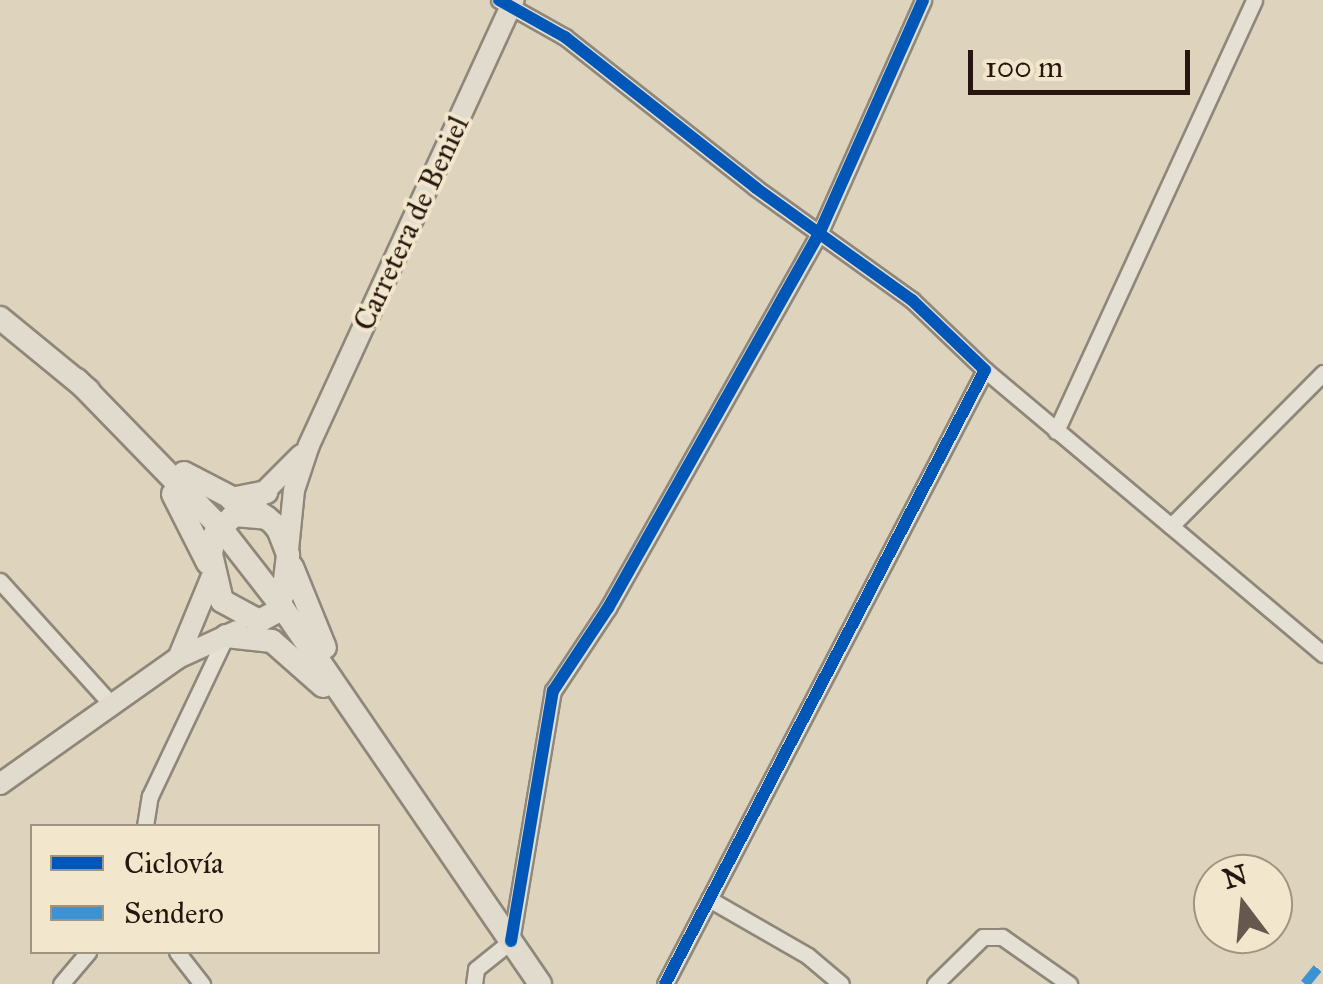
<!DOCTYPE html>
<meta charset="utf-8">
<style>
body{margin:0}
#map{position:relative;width:1323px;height:984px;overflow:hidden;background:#ded4bd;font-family:"IM FELL Great Primer",serif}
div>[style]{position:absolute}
.roads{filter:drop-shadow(2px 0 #8f8779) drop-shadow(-2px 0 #8f8779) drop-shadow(0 2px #8f8779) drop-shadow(0 -2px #8f8779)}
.minor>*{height:15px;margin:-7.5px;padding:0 7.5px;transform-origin:7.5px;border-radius:7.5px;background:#e5e0d4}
.major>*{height:20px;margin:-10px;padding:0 10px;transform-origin:10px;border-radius:10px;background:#e0dbcd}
.highway>*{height:22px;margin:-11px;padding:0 11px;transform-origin:11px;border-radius:11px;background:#e0dbcd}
.quiet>*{height:10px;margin-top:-5px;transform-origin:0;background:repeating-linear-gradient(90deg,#3b93d3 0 20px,transparent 0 30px)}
.cycleway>*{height:12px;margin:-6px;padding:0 6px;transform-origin:6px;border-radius:6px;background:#0057b8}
span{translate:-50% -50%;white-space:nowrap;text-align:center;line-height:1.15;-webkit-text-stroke:8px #f2e7cc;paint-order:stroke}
.street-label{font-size:30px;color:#271610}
.legend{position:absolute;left:30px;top:824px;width:350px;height:130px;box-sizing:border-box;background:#f2e7cc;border:2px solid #a19381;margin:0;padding:12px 18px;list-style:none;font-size:30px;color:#271610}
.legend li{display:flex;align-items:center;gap:20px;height:50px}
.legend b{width:50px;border:2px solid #a19381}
.north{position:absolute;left:1193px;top:854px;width:100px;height:100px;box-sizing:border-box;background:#f2e7cc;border:2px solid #a19381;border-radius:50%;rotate:344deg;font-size:28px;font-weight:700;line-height:40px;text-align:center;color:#271610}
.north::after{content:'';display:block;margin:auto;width:35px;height:45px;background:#67584d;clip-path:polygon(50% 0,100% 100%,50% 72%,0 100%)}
.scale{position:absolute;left:968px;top:50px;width:222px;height:45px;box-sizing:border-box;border:5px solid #271610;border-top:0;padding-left:12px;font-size:30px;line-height:35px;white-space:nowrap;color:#271610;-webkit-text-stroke:8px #f2e7cc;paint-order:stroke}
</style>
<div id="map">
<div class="roads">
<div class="minor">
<i style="left:499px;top:0;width:76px;rotate:29.3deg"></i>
<i style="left:565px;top:37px;width:243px;rotate:38.3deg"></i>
<i style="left:756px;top:188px;width:192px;rotate:35.7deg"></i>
<i style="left:912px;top:300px;width:101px;rotate:43.8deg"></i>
<i style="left:985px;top:370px;width:692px;rotate:117.53deg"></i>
<i style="left:985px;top:370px;width:243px;rotate:40deg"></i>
<i style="left:1171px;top:526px;width:216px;rotate:-45.2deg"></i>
<i style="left:1056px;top:431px;width:474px;rotate:-65.3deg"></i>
<i style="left:1171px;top:526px;width:199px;rotate:40.1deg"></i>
<i style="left:0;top:581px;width:167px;rotate:47.9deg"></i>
<i style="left:145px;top:826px;width:30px;rotate:-81deg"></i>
<i style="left:150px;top:796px;width:177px;rotate:-64.6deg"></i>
<i style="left:709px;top:899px;width:114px;rotate:29.9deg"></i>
<i style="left:808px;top:956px;width:43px;rotate:40.3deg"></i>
<i style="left:177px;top:952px;width:41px;rotate:52deg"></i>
<i style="left:61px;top:984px;width:42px;rotate:-49.8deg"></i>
<i style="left:474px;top:984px;width:15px;rotate:-82deg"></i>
<i style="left:476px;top:969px;width:45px;rotate:-38.7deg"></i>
<i style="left:511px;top:941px;width:254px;rotate:-80.5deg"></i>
<i style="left:553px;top:691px;width:100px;rotate:-56.5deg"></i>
<i style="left:608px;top:608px;width:429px;rotate:-60.6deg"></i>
<i style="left:819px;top:234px;width:256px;rotate:-66deg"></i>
<i style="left:935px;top:984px;width:67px;rotate:-44.4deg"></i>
<i style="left:983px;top:937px;width:19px"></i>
<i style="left:1002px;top:937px;width:82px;rotate:35deg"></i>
</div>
<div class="major">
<i style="left:255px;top:501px;width:65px;rotate:-45deg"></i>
<i style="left:288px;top:550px;width:60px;rotate:-84.3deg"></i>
<i style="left:294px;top:490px;width:47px;rotate:-71.6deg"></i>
<i style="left:309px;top:445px;width:490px;rotate:-65.3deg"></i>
<i style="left:179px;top:656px;width:87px;rotate:-67.6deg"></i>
<i style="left:0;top:784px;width:218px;rotate:-35.3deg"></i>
<i style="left:178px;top:658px;width:65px;rotate:-24.6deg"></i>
</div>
<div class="highway">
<i style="left:0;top:318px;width:114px;rotate:39.3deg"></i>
<i style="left:77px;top:380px;width:205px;rotate:45.8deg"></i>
<i style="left:220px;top:527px;width:98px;rotate:52.1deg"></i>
<i style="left:280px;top:604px;width:460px;rotate:55.6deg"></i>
<i style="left:184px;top:473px;width:82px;rotate:27.5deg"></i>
<i style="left:257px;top:511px;width:12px;rotate:35deg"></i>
<i style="left:267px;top:518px;width:9px;rotate:41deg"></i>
<i style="left:274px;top:524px;width:9px;rotate:54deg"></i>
<i style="left:279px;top:531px;width:26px;rotate:69deg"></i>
<i style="left:288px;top:555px;width:39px;rotate:97deg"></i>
<i style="left:283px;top:594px;width:19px;rotate:111deg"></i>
<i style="left:276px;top:612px;width:19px;rotate:152deg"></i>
<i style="left:259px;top:621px;width:42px;rotate:-151.6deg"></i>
<i style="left:222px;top:601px;width:48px;rotate:-103.2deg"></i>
<i style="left:211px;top:554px;width:20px;rotate:-79deg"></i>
<i style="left:215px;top:534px;width:27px;rotate:-45deg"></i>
<i style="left:234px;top:515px;width:33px;rotate:5deg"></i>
<i style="left:173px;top:494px;width:77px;rotate:63.1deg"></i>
<i style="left:231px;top:499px;width:36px;rotate:-11deg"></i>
<i style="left:292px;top:567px;width:87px;rotate:67.8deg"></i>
<i style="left:226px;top:636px;width:46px;rotate:6.2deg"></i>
<i style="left:272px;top:641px;width:68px;rotate:41.4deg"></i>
</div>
</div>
<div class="quiet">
<i style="left:1305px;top:984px;width:28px;rotate:-51deg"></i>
</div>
<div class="cycleway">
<i style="left:499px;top:0;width:76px;rotate:29.3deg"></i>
<i style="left:565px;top:37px;width:243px;rotate:38.3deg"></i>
<i style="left:756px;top:188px;width:192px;rotate:35.7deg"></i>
<i style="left:912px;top:300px;width:101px;rotate:43.8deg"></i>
<i style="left:985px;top:370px;width:692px;rotate:117.53deg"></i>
<i style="left:511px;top:941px;width:254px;rotate:-80.5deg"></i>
<i style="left:553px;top:691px;width:100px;rotate:-56.5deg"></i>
<i style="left:608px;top:608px;width:429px;rotate:-60.6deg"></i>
<i style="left:819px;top:234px;width:256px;rotate:-66deg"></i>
</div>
<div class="street-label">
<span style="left:411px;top:223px;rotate:-65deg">Carretera de Beniel</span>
</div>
<ul class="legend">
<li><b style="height:12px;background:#0057b8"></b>Ciclovía</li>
<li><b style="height:12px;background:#3b93d3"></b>Sendero</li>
</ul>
<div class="north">N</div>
<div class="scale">100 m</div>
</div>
